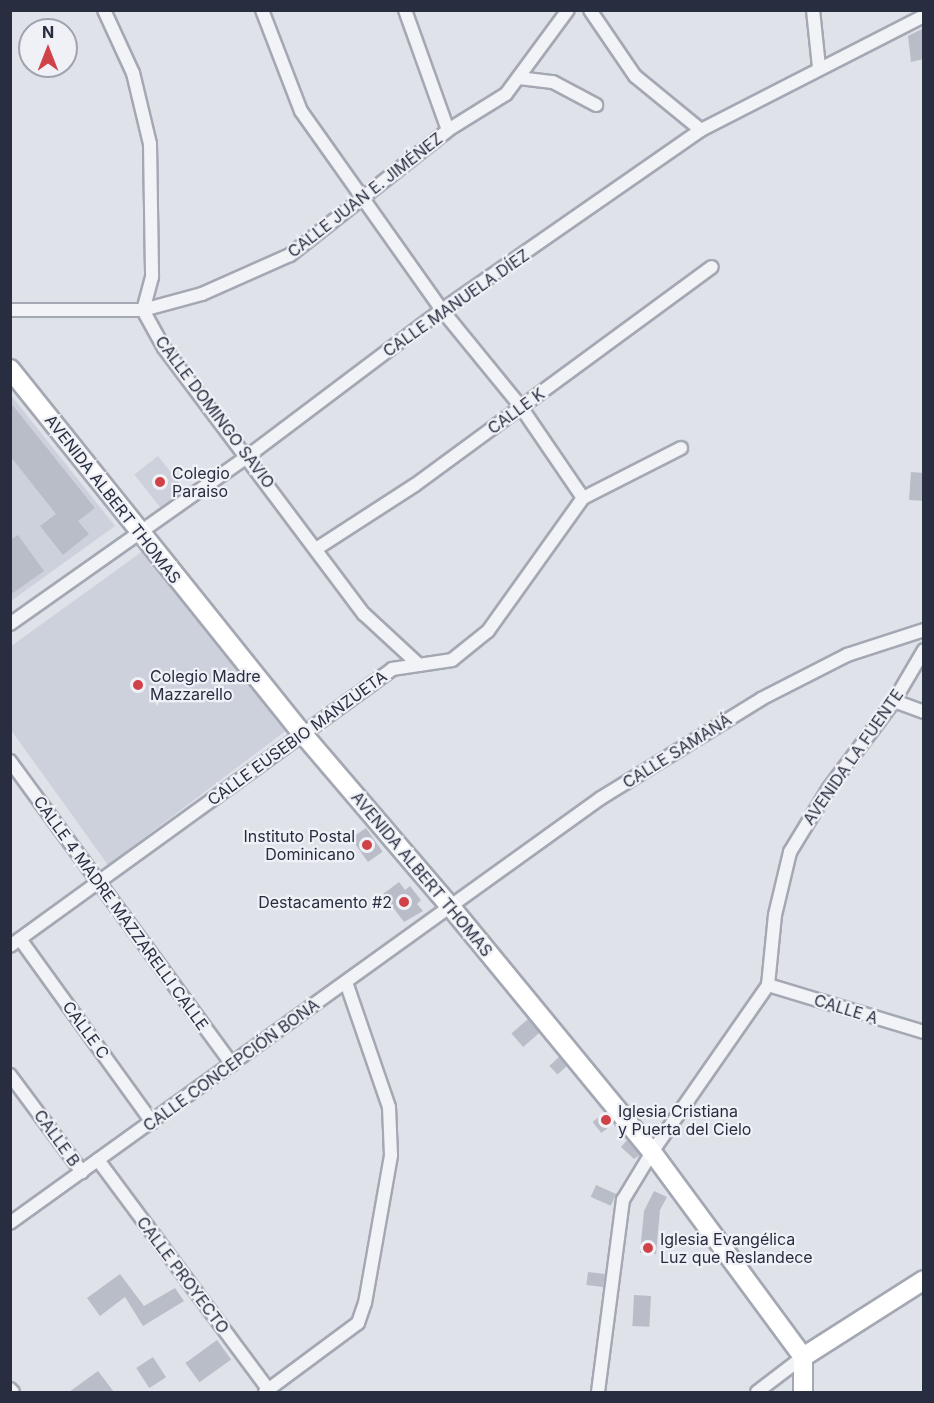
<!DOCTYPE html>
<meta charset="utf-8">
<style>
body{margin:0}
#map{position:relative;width:934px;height:1403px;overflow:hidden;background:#dfe2e9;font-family:Inter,sans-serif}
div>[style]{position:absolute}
.built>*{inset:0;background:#cdd1db;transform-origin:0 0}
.building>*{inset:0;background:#b9bdc8;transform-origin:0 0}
.roads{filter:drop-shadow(2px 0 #a4a8b3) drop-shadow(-2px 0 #a4a8b3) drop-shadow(0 2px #a4a8b3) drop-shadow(0 -2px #a4a8b3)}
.street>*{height:12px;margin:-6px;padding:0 6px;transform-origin:6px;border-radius:6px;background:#f2f3f7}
.secondary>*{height:18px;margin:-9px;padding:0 9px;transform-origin:9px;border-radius:9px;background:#fff}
.dots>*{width:16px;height:16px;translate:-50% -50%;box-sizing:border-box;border:3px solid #eff1f6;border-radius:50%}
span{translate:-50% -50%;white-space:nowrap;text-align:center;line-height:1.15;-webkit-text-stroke:4.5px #eff1f6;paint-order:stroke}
.street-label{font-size:16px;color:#282e40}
.poi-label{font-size:16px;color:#282e40}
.left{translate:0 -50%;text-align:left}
.right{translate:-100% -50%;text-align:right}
.frame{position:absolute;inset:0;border:12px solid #282e40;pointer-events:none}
.north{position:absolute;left:18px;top:18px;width:60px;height:60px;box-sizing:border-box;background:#eff1f6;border:2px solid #9fa3ad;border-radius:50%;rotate:0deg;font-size:16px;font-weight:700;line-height:24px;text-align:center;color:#282e40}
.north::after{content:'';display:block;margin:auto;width:21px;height:27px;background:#cf4348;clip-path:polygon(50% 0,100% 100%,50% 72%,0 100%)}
</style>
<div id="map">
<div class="built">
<i style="clip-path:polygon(10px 394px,115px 526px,11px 601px,10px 601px)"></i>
<i style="left:158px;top:456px;width:43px;height:30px;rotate:52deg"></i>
<i style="clip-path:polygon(154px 543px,296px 723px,108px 865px,11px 730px,10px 647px)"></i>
</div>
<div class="building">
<i style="clip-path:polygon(924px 28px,924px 59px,911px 62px,908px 36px)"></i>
<i style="clip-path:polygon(10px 402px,95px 508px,78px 521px,89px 534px,63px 555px,40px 526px,56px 514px,10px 456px)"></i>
<i style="left:911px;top:472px;width:13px;height:28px;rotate:4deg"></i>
<i style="clip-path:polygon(18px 535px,44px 571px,10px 595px,10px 540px)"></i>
<i style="left:366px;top:828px;width:29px;height:18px;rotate:55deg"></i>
<i style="clip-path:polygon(399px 882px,405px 890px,410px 886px,421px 900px,417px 904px,423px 911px,404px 922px,383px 894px)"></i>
<i style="left:528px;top:1019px;width:18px;height:22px;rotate:49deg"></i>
<i style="left:559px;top:1057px;width:12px;height:13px;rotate:48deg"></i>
<i style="left:605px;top:1112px;width:14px;height:16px;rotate:51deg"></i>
<i style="clip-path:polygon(627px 1140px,640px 1155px,634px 1159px,621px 1147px)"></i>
<i style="left:596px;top:1185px;width:22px;height:13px;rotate:24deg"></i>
<i style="clip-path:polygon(654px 1191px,667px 1197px,660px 1210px,656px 1254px,640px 1253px,644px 1211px)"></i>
<i style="left:588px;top:1272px;width:17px;height:13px;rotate:7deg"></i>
<i style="clip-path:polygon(120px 1274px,144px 1306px,175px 1288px,184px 1301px,143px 1326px,125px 1297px,100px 1316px,87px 1298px)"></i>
<i style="left:634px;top:1295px;width:17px;height:31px;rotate:3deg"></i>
<i style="left:217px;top:1340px;width:24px;height:39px;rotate:54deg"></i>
<i style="left:153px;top:1357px;width:24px;height:20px;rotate:57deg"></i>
<i style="clip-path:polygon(98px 1371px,114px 1392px,69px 1392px)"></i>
</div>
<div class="roads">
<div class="street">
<i style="left:104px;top:10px;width:69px;rotate:65.3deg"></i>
<i style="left:133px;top:73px;width:73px;rotate:76.5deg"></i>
<i style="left:150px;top:144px;width:133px;rotate:89.1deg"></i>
<i style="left:152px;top:277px;width:34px;rotate:105deg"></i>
<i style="left:143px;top:310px;width:43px;rotate:61.1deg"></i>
<i style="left:164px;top:348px;width:333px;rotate:53.1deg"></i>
<i style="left:364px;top:614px;width:75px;rotate:42.8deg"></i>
<i style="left:262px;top:10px;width:108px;rotate:68.9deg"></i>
<i style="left:301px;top:111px;width:244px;rotate:54.7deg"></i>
<i style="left:442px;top:310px;width:125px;rotate:50.8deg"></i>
<i style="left:521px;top:407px;width:110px;rotate:55.7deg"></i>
<i style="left:405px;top:10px;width:127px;rotate:70.3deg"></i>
<i style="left:590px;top:10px;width:80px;rotate:55.7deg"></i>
<i style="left:635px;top:76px;width:85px;rotate:39.3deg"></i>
<i style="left:813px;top:10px;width:57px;rotate:84deg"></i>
<i style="left:519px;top:78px;width:34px;rotate:7deg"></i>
<i style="left:553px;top:82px;width:49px;rotate:28.1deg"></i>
<i style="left:10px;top:310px;width:133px"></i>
<i style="left:143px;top:310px;width:61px;rotate:-15.2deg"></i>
<i style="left:202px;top:294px;width:96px;rotate:-23.9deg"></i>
<i style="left:290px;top:255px;width:201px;rotate:-38.3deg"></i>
<i style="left:448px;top:130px;width:68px;rotate:-31.8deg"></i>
<i style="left:506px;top:94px;width:104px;rotate:-53.6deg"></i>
<i style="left:316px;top:549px;width:118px;rotate:-32.9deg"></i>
<i style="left:415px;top:485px;width:368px;rotate:-36.3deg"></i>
<i style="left:10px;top:624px;width:291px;rotate:-35.2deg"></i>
<i style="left:248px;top:456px;width:243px;rotate:-37deg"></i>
<i style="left:442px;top:310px;width:315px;rotate:-34.8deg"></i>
<i style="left:701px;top:130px;width:250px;rotate:-27.1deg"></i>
<i style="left:894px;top:701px;width:32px;rotate:20deg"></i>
<i style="left:10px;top:761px;width:376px;rotate:53.8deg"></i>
<i style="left:20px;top:939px;width:226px;rotate:54.2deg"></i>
<i style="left:10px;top:946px;width:472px;rotate:-35.9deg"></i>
<i style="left:392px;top:669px;width:61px;rotate:-8.5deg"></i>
<i style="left:452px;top:660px;width:46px;rotate:-38.9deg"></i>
<i style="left:488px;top:631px;width:163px;rotate:-54.5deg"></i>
<i style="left:583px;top:498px;width:110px;rotate:-27deg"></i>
<i style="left:768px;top:985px;width:163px;rotate:16.8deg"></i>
<i style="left:10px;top:1075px;width:121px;rotate:53.4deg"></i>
<i style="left:98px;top:1160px;width:287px;rotate:53.4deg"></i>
<i style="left:10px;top:1223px;width:728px;rotate:-35.72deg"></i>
<i style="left:601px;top:798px;width:188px;rotate:-31.7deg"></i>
<i style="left:761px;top:699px;width:97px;rotate:-27.1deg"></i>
<i style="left:847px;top:655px;width:81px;rotate:-18deg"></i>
<i style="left:10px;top:1389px;width:4px;rotate:45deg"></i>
<i style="left:265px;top:1392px;width:116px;rotate:-36.6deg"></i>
<i style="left:358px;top:1323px;width:21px;rotate:-71deg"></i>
<i style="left:365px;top:1303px;width:150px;rotate:-80deg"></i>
<i style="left:391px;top:1155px;width:48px;rotate:-92.4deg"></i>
<i style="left:389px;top:1107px;width:132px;rotate:-109deg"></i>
<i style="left:598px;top:1392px;width:194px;rotate:-82.6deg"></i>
<i style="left:623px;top:1200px;width:56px;rotate:-58.9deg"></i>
<i style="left:652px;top:1152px;width:203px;rotate:-55.2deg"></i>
<i style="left:768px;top:985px;width:70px;rotate:-84.3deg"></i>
<i style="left:775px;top:915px;width:65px;rotate:-76.6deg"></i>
<i style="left:790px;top:852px;width:75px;rotate:-58.6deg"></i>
<i style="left:829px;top:788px;width:109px;rotate:-53.2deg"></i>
<i style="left:894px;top:701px;width:59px;rotate:-59.5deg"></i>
<i style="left:757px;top:1392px;width:58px;rotate:-37.3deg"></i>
</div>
<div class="secondary">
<i style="left:10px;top:369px;width:467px;rotate:51.3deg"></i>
<i style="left:302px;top:733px;width:228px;rotate:49.5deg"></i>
<i style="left:450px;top:906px;width:318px;rotate:50.6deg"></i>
<i style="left:652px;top:1152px;width:255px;rotate:53.6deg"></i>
<i style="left:803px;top:1357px;width:35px;rotate:90deg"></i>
<i style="left:803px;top:1357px;width:143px;rotate:-32.5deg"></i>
</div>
</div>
<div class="dots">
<i style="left:160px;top:482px;background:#cf4348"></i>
<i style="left:138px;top:685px;background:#cf4348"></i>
<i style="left:367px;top:845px;background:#cf4348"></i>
<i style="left:404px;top:902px;background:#cf4348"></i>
<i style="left:606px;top:1120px;background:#cf4348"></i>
<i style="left:648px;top:1248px;background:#cf4348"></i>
</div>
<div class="street-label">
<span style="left:365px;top:195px;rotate:-38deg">CALLE JUAN E. JIMÉNEZ</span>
<span style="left:456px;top:303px;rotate:-35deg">CALLE MANUELA DÍEZ</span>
<span style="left:516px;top:411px;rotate:-36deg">CALLE K</span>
<span style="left:215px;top:412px;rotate:53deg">CALLE DOMINGO SAVIO</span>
<span style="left:113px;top:499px;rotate:52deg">AVENIDA ALBERT THOMAS</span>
<span style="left:297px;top:738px;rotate:-36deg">CALLE EUSEBIO MANZUETA</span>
<span style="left:677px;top:751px;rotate:-32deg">CALLE SAMANÁ</span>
<span style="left:853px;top:757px;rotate:-55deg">AVENIDA LA FUENTE</span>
<span style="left:422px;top:874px;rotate:50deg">AVENIDA ALBERT THOMAS</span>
<span style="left:121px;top:913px;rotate:54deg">CALLE 4 MADRE MAZZARELLI CALLE</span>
<span style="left:846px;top:1009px;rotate:17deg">CALLE A</span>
<span style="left:86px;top:1030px;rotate:54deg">CALLE C</span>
<span style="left:231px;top:1065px;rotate:-36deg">CALLE CONCEPCIÓN BONA</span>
<span style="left:57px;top:1138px;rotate:54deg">CALLE B</span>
<span style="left:183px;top:1275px;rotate:53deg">CALLE PROYECTO</span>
</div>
<div class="poi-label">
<span class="left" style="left:172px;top:482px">Colegio<br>Paraiso</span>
<span class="left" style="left:150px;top:685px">Colegio Madre<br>Mazzarello</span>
<span class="right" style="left:355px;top:845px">Instituto Postal<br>Dominicano</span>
<span class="right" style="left:392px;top:902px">Destacamento #2</span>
<span class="left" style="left:618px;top:1120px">Iglesia Cristiana<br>y Puerta del Cielo</span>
<span class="left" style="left:660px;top:1248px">Iglesia Evangélica<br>Luz que Reslandece</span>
</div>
<div class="frame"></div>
<div class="north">N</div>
</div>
